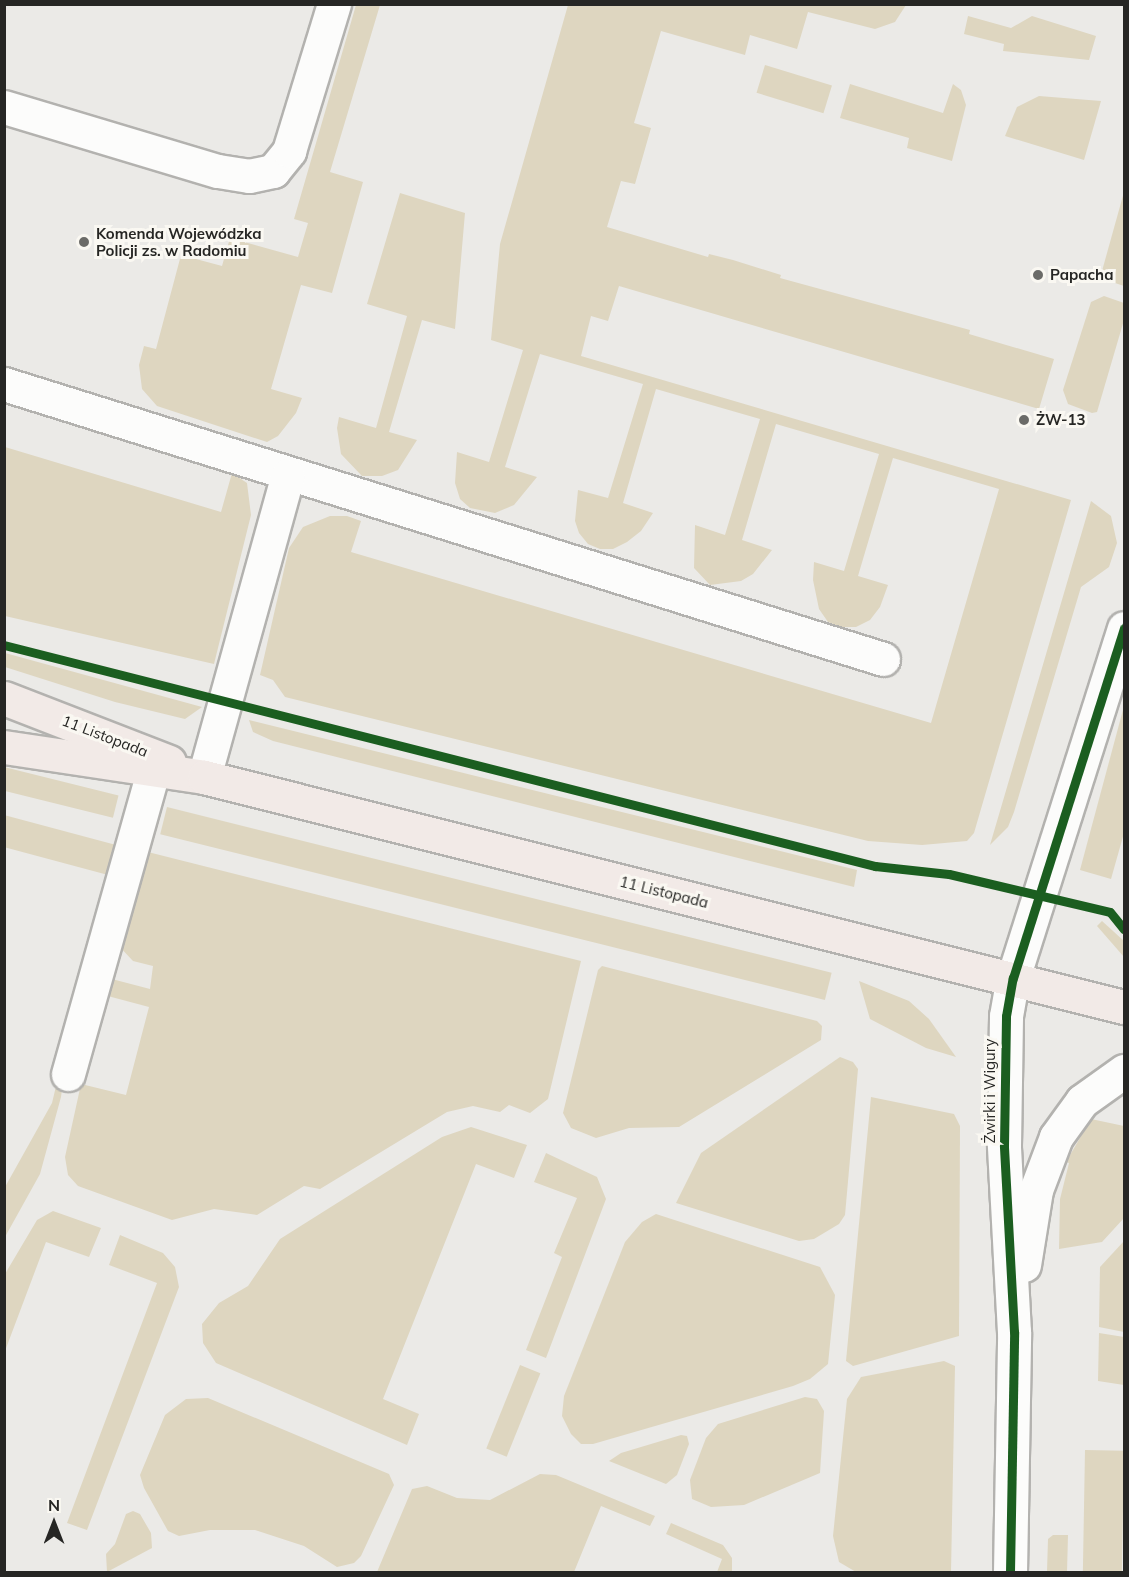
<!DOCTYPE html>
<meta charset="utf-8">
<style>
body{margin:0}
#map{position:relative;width:1129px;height:1577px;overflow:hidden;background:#ebeae7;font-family:Mulish,sans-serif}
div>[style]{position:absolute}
.green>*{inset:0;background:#ded6c0;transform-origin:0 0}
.roads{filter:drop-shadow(2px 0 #b3b2af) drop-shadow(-2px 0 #b3b2af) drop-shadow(0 2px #b3b2af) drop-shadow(0 -2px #b3b2af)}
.minor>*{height:33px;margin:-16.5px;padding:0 16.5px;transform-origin:16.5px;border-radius:16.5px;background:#fcfcfb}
.major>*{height:33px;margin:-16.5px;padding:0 16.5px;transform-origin:16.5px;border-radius:16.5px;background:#f2eae7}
.cycleway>*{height:9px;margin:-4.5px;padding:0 4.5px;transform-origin:4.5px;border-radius:4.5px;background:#1b5e20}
.dots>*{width:16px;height:16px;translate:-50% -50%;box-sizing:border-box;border:3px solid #faf8f2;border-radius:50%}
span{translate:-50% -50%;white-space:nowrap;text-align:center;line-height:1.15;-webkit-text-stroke:6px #faf8f2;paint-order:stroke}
.poi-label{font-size:15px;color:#262624;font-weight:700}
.left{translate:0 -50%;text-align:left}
.street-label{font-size:15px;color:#262624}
.frame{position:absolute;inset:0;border:6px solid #262624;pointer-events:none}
.north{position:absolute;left:24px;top:1493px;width:60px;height:60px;-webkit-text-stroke:4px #faf8f2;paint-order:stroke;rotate:0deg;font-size:16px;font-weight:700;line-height:24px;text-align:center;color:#262624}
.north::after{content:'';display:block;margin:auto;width:21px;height:27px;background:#262624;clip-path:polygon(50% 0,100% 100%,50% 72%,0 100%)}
</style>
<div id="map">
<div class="green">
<i style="clip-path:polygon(356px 5px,380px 5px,330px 172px,363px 182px,332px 293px,301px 285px,271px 389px,302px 398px,296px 413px,278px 436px,267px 442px,157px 406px,142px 389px,139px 365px,144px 346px,156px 349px,181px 255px,222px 266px,230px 238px,298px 257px,308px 223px,294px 219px)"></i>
<i style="clip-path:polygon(568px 5px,906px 5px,895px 22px,875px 29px,808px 12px,797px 49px,750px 35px,745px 55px,661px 31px,634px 123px,651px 128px,635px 184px,621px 181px,607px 227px,708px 257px,709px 254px,733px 260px,781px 275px,780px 278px,970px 330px,969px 334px,1054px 359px,1039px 409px,619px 286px,608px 321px,591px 316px,581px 356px,1071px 500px,974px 833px,967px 841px,922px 845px,868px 841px,285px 697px,273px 680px,260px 675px,289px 548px,303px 527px,330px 516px,347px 516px,361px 521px,351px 552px,931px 723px,999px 489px,893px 458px,858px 576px,888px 585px,880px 607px,870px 620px,856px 627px,841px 627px,828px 622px,819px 609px,813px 580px,814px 562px,844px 571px,879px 454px,776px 424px,742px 540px,772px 550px,753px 574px,741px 581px,710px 585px,694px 568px,695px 525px,725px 535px,760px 419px,656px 389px,623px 503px,653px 513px,641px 531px,627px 542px,613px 549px,600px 549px,588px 544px,579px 533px,575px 521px,578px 490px,608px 498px,643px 384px,540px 354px,505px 467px,537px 477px,514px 505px,495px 513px,470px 508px,460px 499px,455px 483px,457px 452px,489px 462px,523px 350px,491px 340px,500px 244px)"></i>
<i style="clip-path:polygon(968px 16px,1011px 28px,1032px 16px,1096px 36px,1089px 60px,1003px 51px,1004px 44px,964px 34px)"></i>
<i style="left:765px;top:65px;width:70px;height:29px;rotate:17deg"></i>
<i style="clip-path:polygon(850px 84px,943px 113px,953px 84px,961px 90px,966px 105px,952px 161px,907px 148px,909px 138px,840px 118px)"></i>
<i style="clip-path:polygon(1039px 96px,1101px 101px,1084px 160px,1005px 136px,1017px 107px)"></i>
<i style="clip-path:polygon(1124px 192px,1124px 286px,1106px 280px,1102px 271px)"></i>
<i style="clip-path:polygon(400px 193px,465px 213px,455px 329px,422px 320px,389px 432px,417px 440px,398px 470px,382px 476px,362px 476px,341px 454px,337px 428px,339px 417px,376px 428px,407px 316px,367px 304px)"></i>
<i style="clip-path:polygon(1104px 296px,1124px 303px,1124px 320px,1097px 412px,1092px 413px,1068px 404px,1063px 390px,1091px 302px)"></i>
<i style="clip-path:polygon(5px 447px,221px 512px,232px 473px,247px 483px,251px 515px,214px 664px,5px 616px)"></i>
<i style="clip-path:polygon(1091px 501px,1111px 516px,1117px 543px,1109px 567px,1081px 587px,1014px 812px,1008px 827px,990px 845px)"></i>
<i style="clip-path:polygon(5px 653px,202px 707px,185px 719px,115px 702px,5px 667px)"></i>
<i style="clip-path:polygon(1124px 706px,1124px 833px,1111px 879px,1080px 870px)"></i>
<i style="clip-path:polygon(249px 720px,857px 870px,854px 887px,273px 741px,253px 732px)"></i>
<i style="left:4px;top:767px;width:118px;height:23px;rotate:14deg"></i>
<i style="left:167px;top:807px;width:685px;height:28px;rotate:14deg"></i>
<i style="left:4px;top:815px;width:118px;height:31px;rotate:15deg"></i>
<i style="clip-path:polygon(140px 850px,581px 961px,548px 1099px,530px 1113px,509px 1105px,500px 1112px,473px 1106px,447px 1112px,320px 1189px,304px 1186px,257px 1215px,214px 1209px,172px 1220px,78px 1186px,68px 1175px,65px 1157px,81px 1084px,126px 1095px,149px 1007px,104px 995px,108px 978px,150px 989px,153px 966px,133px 961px,117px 944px)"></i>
<i style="clip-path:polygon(1102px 921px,1124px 941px,1124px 957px,1097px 926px)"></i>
<i style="clip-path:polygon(602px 966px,817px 1021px,822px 1026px,821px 1040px,679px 1127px,629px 1128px,596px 1138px,571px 1128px,563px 1113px,598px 970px)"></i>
<i style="clip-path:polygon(859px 981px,909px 1001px,929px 1019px,956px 1057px,926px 1048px,870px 1019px)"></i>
<i style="clip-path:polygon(840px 1057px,853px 1062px,858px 1069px,845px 1215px,839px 1224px,814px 1239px,799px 1241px,676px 1203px,701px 1153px)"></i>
<i style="clip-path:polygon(58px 1078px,63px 1082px,61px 1097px,40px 1174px,5px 1237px,5px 1187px,52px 1103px)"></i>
<i style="clip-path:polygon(871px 1097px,954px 1114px,960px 1126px,959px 1336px,853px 1366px,846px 1361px)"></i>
<i style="clip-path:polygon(1091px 1119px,1124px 1126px,1124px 1218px,1102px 1242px,1059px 1249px,1060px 1199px,1069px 1163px,1066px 1162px)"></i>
<i style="clip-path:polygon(471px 1127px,527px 1145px,514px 1178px,476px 1164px,383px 1399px,419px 1414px,407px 1445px,216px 1363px,203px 1343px,202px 1324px,219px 1303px,248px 1286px,280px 1239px,442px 1137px)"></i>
<i style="clip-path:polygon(546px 1153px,597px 1177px,606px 1199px,546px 1358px,526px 1350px,562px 1257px,554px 1253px,577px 1198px,534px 1182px)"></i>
<i style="clip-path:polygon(53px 1211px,101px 1228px,89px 1257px,46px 1242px,5px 1351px,5px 1274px,37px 1220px)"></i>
<i style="clip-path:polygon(656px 1214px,820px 1267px,835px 1295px,828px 1364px,810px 1379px,793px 1386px,593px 1444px,581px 1444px,571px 1434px,562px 1416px,564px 1396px,625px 1242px,642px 1222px)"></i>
<i style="clip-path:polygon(120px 1235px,163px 1253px,175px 1267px,179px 1287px,87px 1530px,67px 1523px,157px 1283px,109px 1265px)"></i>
<i style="clip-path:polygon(1124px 1241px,1124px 1332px,1099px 1327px,1100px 1267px)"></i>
<i style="clip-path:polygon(1099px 1333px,1124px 1337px,1124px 1385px,1098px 1381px)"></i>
<i style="clip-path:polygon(944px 1361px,955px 1366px,951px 1572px,856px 1572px,839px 1562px,833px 1536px,847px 1399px,861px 1377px)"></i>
<i style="left:520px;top:1365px;width:22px;height:90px;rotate:22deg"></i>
<i style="clip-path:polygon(805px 1397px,817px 1399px,824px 1411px,820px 1473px,744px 1505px,711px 1507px,692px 1499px,690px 1480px,706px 1438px,718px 1424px)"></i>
<i style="clip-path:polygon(208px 1398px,389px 1474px,394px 1485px,361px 1556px,354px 1563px,337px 1567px,304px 1546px,255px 1530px,210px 1530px,179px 1536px,168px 1531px,144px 1488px,140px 1475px,165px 1415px,186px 1399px)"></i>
<i style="clip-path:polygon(681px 1435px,687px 1436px,689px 1444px,677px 1475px,666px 1484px,609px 1461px,621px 1453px)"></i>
<i style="left:1085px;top:1450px;width:39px;height:122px;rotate:1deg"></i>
<i style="clip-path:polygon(540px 1474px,556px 1475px,655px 1516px,650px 1526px,601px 1506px,574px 1572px,377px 1572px,412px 1489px,427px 1486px,457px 1498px,490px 1500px)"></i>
<i style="clip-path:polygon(133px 1511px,140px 1514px,151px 1533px,152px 1548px,107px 1572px,106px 1554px,115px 1544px,126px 1514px)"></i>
<i style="clip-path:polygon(671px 1523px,723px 1545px,732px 1558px,732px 1572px,717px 1572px,722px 1559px,666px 1534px)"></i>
<i style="clip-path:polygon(1053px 1535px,1068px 1535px,1067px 1572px,1047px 1572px,1048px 1539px)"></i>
</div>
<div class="roads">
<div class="minor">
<i style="left:4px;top:107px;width:223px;rotate:16.7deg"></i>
<i style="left:218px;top:171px;width:31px;rotate:9deg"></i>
<i style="left:249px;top:176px;width:25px;rotate:-12deg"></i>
<i style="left:273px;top:171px;width:26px;rotate:-51deg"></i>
<i style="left:289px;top:151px;width:154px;rotate:-73deg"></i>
<i style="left:4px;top:384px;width:921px;rotate:17.37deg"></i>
<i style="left:204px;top:777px;width:313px;rotate:-74.5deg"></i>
<i style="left:68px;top:1074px;width:315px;rotate:-74.3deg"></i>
<i style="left:1024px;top:1265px;width:76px;rotate:-80.9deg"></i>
<i style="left:1036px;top:1190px;width:57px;rotate:-69.3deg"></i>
<i style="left:1056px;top:1137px;width:44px;rotate:-54.2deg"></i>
<i style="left:1082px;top:1101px;width:52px;rotate:-35.5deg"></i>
<i style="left:1010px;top:1572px;width:240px;rotate:-89deg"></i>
<i style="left:1014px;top:1332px;width:187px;rotate:-93.1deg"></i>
<i style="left:1004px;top:1145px;width:129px;rotate:-89.1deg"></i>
<i style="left:1006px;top:1016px;width:39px;rotate:-80deg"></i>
<i style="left:1013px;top:978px;width:367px;rotate:-72.4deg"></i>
</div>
<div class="major">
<i style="left:4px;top:698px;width:177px;rotate:21.2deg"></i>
<i style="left:4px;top:747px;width:202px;rotate:8.5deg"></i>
<i style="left:204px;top:777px;width:948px;rotate:14.04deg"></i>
</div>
</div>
<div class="cycleway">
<i style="left:4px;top:645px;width:899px;rotate:14.24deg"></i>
<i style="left:875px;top:866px;width:74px;rotate:6.2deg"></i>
<i style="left:949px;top:874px;width:165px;rotate:13.3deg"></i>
<i style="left:1110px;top:912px;width:22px;rotate:51deg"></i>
<i style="left:1010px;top:1572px;width:240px;rotate:-89deg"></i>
<i style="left:1014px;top:1332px;width:187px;rotate:-93.1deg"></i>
<i style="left:1004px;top:1145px;width:129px;rotate:-89.1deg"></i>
<i style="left:1006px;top:1016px;width:39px;rotate:-80deg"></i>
<i style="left:1013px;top:978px;width:367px;rotate:-72.4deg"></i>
</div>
<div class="dots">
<i style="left:84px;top:242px;background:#6b6b68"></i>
<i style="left:1038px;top:275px;background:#6b6b68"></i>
<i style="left:1024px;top:420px;background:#6b6b68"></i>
</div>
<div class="poi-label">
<span class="left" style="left:96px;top:242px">Komenda Wojewódzka<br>Policji zs. w Radomiu</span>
<span class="left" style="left:1050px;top:275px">Papacha</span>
<span class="left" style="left:1036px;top:420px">ŻW-13</span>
</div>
<div class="street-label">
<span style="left:105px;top:736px;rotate:21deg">11 Listopada</span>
<span style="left:664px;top:892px;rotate:14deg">11 Listopada</span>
<span style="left:990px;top:1091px;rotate:-90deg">Żwirki i Wigury</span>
</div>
<div class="frame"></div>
<div class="north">N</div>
</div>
